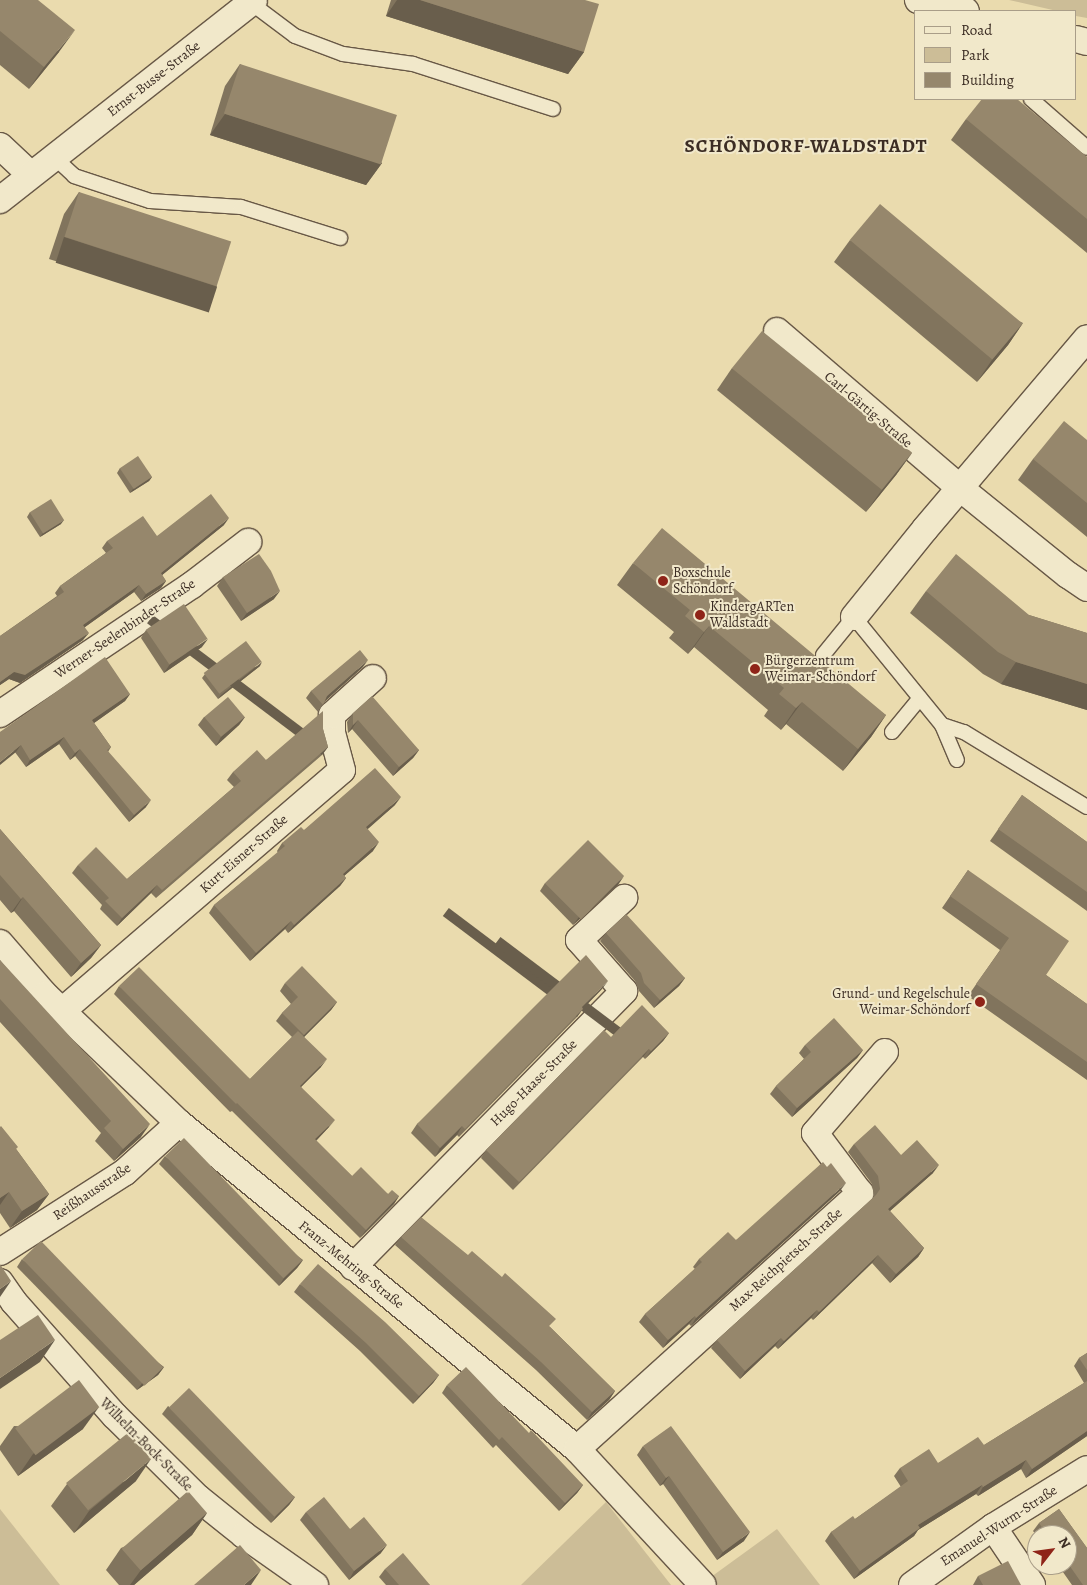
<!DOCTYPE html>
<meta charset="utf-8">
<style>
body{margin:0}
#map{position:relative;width:1087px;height:1585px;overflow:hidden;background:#eadbae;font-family:Alegreya,serif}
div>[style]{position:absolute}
.green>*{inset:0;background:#ccbd97}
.roads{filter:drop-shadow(1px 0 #685846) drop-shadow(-1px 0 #685846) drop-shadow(0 1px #685846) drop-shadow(0 -1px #685846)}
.service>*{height:14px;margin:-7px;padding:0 7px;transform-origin:7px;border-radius:7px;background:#f1e8ca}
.minor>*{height:26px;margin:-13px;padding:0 13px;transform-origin:13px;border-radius:13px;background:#f1e8ca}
.wall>*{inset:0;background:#81745d}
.shaded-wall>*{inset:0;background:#695e4c;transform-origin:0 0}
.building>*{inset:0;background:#96876c;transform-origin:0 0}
.dots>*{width:14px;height:14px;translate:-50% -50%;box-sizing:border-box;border:2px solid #f1e8ca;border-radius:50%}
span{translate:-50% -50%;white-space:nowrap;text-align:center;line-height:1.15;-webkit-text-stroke:4px #f1e8ca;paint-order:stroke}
.street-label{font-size:14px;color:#3c2d24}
.poi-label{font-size:14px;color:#3c2d24}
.left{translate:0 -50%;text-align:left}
.right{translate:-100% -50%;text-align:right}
.district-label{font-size:19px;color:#3c2d24;font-weight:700;letter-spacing:1px}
.legend{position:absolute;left:914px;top:10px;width:162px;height:90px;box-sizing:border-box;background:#f1e8ca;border:1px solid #a99d88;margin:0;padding:6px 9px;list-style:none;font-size:15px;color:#3c2d24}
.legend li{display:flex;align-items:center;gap:10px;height:25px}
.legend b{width:25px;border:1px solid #a99d88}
.north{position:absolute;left:1027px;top:1525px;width:50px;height:50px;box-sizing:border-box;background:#f1e8ca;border:1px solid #a99d88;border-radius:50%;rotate:60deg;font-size:14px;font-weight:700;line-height:20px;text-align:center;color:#3c2d24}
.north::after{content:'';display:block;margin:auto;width:18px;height:22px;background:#8f2418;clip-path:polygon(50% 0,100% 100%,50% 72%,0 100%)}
</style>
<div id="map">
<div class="green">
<i style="clip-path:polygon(1009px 0,1087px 0,1087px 18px,1076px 16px,1076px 11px,1057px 11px)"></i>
<i style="clip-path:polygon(606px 1502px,671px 1585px,521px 1585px)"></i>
<i style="clip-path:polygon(0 1509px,60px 1585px,0 1585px)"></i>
<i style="clip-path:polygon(777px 1529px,820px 1585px,718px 1585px,711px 1577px)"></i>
</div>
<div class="roads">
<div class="service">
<i style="left:251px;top:3px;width:55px;rotate:36.9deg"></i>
<i style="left:295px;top:36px;width:51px;rotate:20.6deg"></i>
<i style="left:343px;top:54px;width:71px;rotate:8.1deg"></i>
<i style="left:413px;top:64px;width:147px;rotate:17.8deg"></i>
<i style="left:1031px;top:99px;width:74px;rotate:41.2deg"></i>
<i style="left:55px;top:158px;width:26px;rotate:43deg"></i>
<i style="left:74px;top:176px;width:80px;rotate:18.2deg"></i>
<i style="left:150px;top:201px;width:91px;rotate:3.8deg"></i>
<i style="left:241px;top:207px;width:104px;rotate:17.4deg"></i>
<i style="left:823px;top:655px;width:49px;rotate:-50.8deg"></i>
<i style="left:854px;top:617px;width:139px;rotate:50.8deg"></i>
<i style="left:942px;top:725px;width:23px;rotate:18deg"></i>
<i style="left:964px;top:732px;width:144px;rotate:31.4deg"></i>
<i style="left:942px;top:725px;width:38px;rotate:67deg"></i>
<i style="left:892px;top:732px;width:44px;rotate:-50.5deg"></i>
</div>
<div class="minor">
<i style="left:918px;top:0;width:49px;rotate:12.9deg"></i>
<i style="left:1076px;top:39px;width:11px;rotate:15deg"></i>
<i style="left:0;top:146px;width:42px;rotate:43.1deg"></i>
<i style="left:0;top:200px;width:323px;rotate:-38.2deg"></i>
<i style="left:777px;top:331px;width:241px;rotate:40.6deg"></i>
<i style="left:960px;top:488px;width:139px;rotate:38.9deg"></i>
<i style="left:1068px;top:575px;width:23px;rotate:34deg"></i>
<i style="left:854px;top:617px;width:113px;rotate:-51.1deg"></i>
<i style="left:925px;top:529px;width:250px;rotate:-49.7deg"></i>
<i style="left:0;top:714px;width:231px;rotate:-33.9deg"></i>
<i style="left:192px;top:585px;width:71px;rotate:-37.5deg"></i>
<i style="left:0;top:943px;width:69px;rotate:49.1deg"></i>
<i style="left:45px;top:995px;width:185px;rotate:43.7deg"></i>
<i style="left:179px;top:1123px;width:514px;rotate:39.32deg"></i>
<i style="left:577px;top:1449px;width:185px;rotate:47.2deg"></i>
<i style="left:62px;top:1011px;width:369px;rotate:-40.7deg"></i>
<i style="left:342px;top:770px;width:38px;rotate:-105deg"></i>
<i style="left:332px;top:733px;width:18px;rotate:-90deg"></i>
<i style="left:332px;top:715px;width:55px;rotate:-42.1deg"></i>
<i style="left:0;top:1252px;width:148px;rotate:-32.6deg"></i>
<i style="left:125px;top:1172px;width:73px;rotate:-42.2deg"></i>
<i style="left:353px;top:1267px;width:387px;rotate:-45.5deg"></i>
<i style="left:624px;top:991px;width:68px;rotate:-131.4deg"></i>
<i style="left:579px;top:940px;width:62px;rotate:-43deg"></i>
<i style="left:0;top:1282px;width:24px;rotate:55deg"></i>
<i style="left:14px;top:1302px;width:152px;rotate:48.5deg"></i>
<i style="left:115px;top:1416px;width:117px;rotate:44.7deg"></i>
<i style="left:198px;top:1498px;width:59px;rotate:38.8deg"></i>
<i style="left:244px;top:1535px;width:87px;rotate:35.2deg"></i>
<i style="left:577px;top:1449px;width:382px;rotate:-42.1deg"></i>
<i style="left:860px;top:1193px;width:75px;rotate:-126.9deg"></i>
<i style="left:815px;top:1133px;width:107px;rotate:-49.2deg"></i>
<i style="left:993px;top:1527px;width:70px;rotate:56.1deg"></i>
<i style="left:912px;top:1585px;width:100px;rotate:-35.6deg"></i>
<i style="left:993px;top:1527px;width:110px;rotate:-31.7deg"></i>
</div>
</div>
<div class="wall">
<i style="clip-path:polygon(0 0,59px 52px,29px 89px,0 65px)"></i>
<i style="clip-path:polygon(391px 0,585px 0,584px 52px,568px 74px,386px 16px)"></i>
<i style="clip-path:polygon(240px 64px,382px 163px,366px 185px,210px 135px,225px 86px)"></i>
<i style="clip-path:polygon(966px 119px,1087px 157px,1087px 253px,951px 140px)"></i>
<i style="clip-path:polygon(79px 192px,217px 286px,202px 308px,49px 259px,64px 214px)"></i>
<i style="clip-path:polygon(850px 240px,1023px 323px,1008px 345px,977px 382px,834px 262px)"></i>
<i style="clip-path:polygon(732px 368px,912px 453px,896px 475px,866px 512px,717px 390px)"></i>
<i style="clip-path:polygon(1087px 440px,1087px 537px,1018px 480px,1033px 459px)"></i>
<i style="clip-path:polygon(120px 468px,152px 477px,149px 481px,130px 493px,117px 473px)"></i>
<i style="clip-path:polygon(30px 512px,61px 524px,40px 537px,27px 517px)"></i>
<i style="clip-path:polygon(224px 525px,162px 575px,166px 581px,161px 588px,141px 601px,134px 592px,85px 627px,83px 640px,20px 683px,9px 679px,0 685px,0 636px,57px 596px,55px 593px,60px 586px,106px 553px,102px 548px,107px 541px,157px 536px)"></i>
<i style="clip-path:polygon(633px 563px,886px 715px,871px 737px,843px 771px,786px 724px,781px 730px,764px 716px,768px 710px,694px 647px,688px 654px,669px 638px,674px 632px,617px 585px)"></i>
<i style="clip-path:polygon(223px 577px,274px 599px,241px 621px,217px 586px)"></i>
<i style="clip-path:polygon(926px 591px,1029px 615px,1087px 633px,1087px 710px,1001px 684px,983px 674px,910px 613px)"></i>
<i style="clip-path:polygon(146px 630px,202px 647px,164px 673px,141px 638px)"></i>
<i style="clip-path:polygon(260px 666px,218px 699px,202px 678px,205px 674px)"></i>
<i style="clip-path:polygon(363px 667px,324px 702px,318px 712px,306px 698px,311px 691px)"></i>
<i style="clip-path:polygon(130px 694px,125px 701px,94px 723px,111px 747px,108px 752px,146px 807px,129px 822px,75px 756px,70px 760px,59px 744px,26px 767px,0 732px)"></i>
<i style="clip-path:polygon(353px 713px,419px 750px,413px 758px,393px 776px,352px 729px,348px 733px,347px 722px)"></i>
<i style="clip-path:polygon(204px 717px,245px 717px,239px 725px,216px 746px,198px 725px)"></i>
<i style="clip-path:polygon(323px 729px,328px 747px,322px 755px,156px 898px,151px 893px,117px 926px,100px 909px,102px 905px,72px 873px,78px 865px,127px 879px,234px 787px,227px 780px,233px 772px,266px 760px)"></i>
<i style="clip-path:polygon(1022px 795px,1087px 842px,1087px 911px,990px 841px)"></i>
<i style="clip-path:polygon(395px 805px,367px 829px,373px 851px,344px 876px,346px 878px,340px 886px,288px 933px,285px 929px,250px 961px,209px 913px,214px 905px,278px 853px,277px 851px,282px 843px,304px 830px)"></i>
<i style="clip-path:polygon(0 829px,101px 945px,91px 958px,71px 977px,14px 911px,11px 913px,0 900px)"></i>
<i style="clip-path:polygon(968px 870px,1046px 975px,1087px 1004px,1087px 1080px,968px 996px,1000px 950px,942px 908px)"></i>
<i style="clip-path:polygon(545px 883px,618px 885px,573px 925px,540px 891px)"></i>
<i style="clip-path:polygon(606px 933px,685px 978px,679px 986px,654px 1008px,639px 991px,635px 981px,600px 941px)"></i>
<i style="clip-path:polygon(0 960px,141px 1137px,114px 1161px,95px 1141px,101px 1133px,0 1022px)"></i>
<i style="clip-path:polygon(285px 983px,337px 1002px,331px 1010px,304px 1037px,321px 1067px,301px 1087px,329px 1127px,316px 1141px,352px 1176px,388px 1194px,399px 1196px,394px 1204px,360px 1238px,232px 1111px,230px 1112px,114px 994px,119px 986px,250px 1079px,292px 1037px,276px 1021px,282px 1013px,291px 1004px,280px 991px)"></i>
<i style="clip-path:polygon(602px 989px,583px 1008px,577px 1017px,459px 1137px,457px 1135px,435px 1157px,411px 1133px,417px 1124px)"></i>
<i style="clip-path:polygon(669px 1033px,663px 1041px,645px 1059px,643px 1057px,513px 1190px,481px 1158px,486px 1150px,611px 1037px)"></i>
<i style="clip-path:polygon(805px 1045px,863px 1050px,857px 1058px,792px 1117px,770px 1094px,776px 1086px,804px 1059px,799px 1053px)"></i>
<i style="clip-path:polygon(0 1127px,49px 1194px,37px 1210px,10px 1228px,0 1213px)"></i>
<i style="clip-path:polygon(854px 1144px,901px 1155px,933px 1173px,890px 1211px,924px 1248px,918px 1257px,890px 1283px,872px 1263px,813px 1320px,811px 1318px,778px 1349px,775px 1346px,740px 1379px,711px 1348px,717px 1340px,874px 1197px,872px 1184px,848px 1152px)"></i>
<i style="clip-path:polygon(165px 1156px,303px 1260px,297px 1268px,279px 1286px,159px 1164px)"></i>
<i style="clip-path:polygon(840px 1191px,691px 1326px,689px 1324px,663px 1348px,639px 1322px,645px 1314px,695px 1269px,693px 1267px,699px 1259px,736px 1240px)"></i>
<i style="clip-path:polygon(401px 1237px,550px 1327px,615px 1391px,609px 1400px,587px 1420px,536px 1370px,395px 1245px)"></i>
<i style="clip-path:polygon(22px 1259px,164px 1367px,158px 1375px,137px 1390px,17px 1267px)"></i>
<i style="clip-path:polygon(300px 1284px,439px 1375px,433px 1383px,413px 1404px,360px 1351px,294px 1292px)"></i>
<i style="clip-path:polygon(1087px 1353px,1087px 1436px,1026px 1478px,1021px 1469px,978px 1496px,976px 1494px,918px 1530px,914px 1536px,854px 1579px,825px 1541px,831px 1532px,855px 1519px,901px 1487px,894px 1476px,900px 1468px,938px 1463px,984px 1445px,1084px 1383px,1074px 1366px,1079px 1358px)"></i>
<i style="clip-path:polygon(447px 1385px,583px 1485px,577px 1493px,559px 1511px,496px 1445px,493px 1448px,442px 1393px)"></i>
<i style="clip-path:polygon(168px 1406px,295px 1497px,289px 1505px,271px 1523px,162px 1414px)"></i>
<i style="clip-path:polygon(14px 1426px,83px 1429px,18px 1476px,0 1450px,0 1446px)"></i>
<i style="clip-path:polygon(643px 1446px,744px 1541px,717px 1560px,663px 1484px,660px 1486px,637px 1455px)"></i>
<i style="clip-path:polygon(136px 1481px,74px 1533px,51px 1506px,67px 1484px)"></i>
<i style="clip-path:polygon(1059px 1509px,1087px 1548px,1087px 1585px,1072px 1585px,1058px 1565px,1067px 1565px,1067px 1535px,1037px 1535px,1037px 1536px,1033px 1531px,1039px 1523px)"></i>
<i style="clip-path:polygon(306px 1512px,350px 1529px,381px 1553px,349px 1580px,300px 1520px)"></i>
<i style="clip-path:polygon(207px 1513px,192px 1535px,134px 1585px,119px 1585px,106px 1570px,121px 1548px)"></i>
<i style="clip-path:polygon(385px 1569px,430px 1585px,386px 1585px,379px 1577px)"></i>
<i style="clip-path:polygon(978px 1576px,1021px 1585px,973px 1585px)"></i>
</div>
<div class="shaded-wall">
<i style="clip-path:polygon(397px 0,420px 0,584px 52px,568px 74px,386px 16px)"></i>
<i style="clip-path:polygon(75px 30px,59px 52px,29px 89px,44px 67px)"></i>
<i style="clip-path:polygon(225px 114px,382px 163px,366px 185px,210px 135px)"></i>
<i style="left:64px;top:237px;width:161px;height:27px;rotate:18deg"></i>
<i style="clip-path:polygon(1023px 323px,1008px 345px,977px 382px,992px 360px)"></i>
<i style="clip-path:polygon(912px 453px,896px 475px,866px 512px,881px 491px)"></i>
<i style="clip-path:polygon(152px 477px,149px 481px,130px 493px,133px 489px)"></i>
<i style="clip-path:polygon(229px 518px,224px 525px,156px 580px,161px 573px)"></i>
<i style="clip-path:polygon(64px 520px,61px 524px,40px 537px,43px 533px)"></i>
<i style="clip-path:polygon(166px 581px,161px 588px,141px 601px,146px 594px)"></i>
<i style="clip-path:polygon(139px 585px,134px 592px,78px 632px,83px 625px)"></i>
<i style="clip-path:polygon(280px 591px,274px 599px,241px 621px,247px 613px)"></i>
<i style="clip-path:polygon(709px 626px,694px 647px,688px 654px,704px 632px)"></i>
<i style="clip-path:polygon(89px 633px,83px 640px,20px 683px,9px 679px,0 685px,0 682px,14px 672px)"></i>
<i style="clip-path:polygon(208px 639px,202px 647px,164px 673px,170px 664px)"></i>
<i style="clip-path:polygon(368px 660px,363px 667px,322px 704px,327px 696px)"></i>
<i style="clip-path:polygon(262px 662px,260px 666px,218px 699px,221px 695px)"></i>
<i style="clip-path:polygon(1016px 662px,1087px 684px,1087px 710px,1001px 684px)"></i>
<i style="clip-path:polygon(130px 694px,125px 701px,87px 728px,92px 720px)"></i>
<i style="clip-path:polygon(802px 702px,786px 724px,781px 730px,796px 708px)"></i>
<i style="clip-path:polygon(886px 715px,871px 737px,843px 771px,858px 749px)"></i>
<i style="clip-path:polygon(245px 717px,239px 725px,216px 746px,221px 737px)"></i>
<i style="clip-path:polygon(358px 720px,352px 729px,348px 733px,353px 725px)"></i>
<i style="clip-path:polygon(64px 737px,59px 744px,26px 767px,30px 760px)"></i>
<i style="clip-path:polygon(21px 745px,16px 752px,0 765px,0 762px)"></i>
<i style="left:328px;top:747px;width:10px;height:219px;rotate:127deg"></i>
<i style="clip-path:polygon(80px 749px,75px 756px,70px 760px,75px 753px)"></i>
<i style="clip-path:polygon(419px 750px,413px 758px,393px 776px,399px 767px)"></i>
<i style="clip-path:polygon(401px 797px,395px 805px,360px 836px,366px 827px)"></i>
<i style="clip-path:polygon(151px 800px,146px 807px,129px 822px,134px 815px)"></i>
<i style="clip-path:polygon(379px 842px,373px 851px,337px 882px,343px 874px)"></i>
<i style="clip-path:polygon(624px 876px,618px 885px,573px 925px,579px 917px)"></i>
<i style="clip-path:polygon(346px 878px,340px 886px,288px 933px,294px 925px)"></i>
<i style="clip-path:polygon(157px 885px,151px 893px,117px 926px,122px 918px)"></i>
<i style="clip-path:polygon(23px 897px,14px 911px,11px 913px,21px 899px)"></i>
<i style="clip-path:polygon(291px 921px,285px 929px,250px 961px,256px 953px)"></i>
<i style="clip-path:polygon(101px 945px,91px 958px,71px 977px,81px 963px)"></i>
<i style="clip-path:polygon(685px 978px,679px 986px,654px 1008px,660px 1000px)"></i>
<i style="clip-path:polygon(608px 981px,602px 989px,576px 1016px,582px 1007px)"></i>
<i style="clip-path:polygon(337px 1002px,331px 1010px,298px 1043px,304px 1035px)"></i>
<i style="left:583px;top:1009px;width:10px;height:168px;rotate:127deg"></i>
<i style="clip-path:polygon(669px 1033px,663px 1041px,645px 1059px,651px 1051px)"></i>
<i style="left:649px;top:1049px;width:10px;height:186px;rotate:127deg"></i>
<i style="clip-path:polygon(863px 1050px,857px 1058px,792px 1117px,797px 1108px)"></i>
<i style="clip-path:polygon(327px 1059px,321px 1067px,294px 1094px,300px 1086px)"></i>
<i style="clip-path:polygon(335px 1120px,329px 1127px,310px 1147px,315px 1139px)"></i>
<i style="clip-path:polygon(150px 1124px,141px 1137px,114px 1161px,123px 1149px)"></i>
<i style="clip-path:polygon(462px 1126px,457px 1135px,435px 1157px,440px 1148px)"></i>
<i style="clip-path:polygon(939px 1165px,933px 1173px,882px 1218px,888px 1209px)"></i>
<i style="clip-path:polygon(846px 1183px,840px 1191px,691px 1326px,696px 1318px)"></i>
<i style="clip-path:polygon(9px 1192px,0 1205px,0 1198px)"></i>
<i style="clip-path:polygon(49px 1194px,37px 1210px,10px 1228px,22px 1211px)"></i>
<i style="clip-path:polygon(399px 1196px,394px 1204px,360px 1238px,366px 1230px)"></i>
<i style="clip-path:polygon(924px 1248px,918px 1257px,890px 1283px,896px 1274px)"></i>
<i style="clip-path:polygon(878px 1255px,872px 1263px,813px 1320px,819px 1312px)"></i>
<i style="clip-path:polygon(303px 1260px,297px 1268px,279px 1286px,284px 1278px)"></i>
<i style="clip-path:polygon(11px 1281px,0 1297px,0 1289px)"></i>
<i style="clip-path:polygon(817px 1310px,811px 1318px,778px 1349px,784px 1341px)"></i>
<i style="clip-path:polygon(695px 1316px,689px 1324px,663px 1348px,668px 1340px)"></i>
<i style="clip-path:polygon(781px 1338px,775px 1346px,740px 1379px,745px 1371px)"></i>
<i style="clip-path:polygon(55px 1340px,40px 1362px,0 1389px,0 1378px)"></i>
<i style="clip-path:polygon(164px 1367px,158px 1375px,137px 1390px,143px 1382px)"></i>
<i style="clip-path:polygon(439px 1375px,433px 1383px,413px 1404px,419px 1396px)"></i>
<i style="clip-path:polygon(615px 1391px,609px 1400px,587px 1420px,592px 1412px)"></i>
<i style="clip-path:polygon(99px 1407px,83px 1429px,18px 1476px,33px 1454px)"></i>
<i style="clip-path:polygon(1087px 1431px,1087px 1436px,1026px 1478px,1032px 1469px)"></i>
<i style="clip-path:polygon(151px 1459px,136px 1481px,74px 1533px,89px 1511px)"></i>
<i style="clip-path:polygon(1026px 1460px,1021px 1469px,978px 1496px,983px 1487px)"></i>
<i style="clip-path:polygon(669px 1476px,663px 1484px,660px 1486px,666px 1478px)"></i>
<i style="clip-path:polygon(583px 1485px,577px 1493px,559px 1511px,565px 1503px)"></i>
<i style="clip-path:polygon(982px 1485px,976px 1494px,918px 1530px,914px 1536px,854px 1579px,860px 1571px,918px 1525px)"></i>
<i style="clip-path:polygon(295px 1497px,289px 1505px,271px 1523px,277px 1515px)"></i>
<i style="clip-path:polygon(207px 1513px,192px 1535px,134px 1585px,130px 1585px,141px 1570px)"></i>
<i style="clip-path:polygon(750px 1532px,744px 1541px,717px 1560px,723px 1552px)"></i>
<i style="clip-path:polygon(387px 1545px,381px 1553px,349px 1580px,354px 1571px)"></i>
<i style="clip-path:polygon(261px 1570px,251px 1585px,244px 1585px)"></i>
</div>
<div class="building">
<i style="clip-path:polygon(0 0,38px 0,75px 30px,44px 67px,0 31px)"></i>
<i style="clip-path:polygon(420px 0,585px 0,599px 4px,584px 52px)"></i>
<i style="left:240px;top:64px;width:165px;height:52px;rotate:18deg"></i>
<i style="clip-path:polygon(982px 99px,1017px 99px,1087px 157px,1087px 219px,966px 119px)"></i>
<i style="left:79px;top:192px;width:160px;height:47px;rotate:18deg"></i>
<i style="left:880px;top:204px;width:186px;height:47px;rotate:40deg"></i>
<i style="left:762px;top:331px;width:193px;height:48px;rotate:39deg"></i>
<i style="clip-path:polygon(1064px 421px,1087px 440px,1087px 503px,1033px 459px)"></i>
<i style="left:138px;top:456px;width:25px;height:22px;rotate:56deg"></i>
<i style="clip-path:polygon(211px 494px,229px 518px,161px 573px,166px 581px,146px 594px,139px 585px,83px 625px,89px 633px,25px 675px,14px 672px,0 682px,0 636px,64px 592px,60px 586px,113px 548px,107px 541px,143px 516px,157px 536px)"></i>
<i style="left:51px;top:499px;width:25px;height:25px;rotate:58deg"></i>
<i style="clip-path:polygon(662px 528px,886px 715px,858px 749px,802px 702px,796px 708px,779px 694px,784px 688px,709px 626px,704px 632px,685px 616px,690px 610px,633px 563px)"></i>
<i style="clip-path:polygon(259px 554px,271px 571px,280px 591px,247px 613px,223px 577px)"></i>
<i style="clip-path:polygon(956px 554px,1029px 615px,1087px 633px,1087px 684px,1016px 662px,998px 652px,926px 591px)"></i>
<i style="left:184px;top:604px;width:42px;height:46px;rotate:56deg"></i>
<i style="left:246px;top:641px;width:26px;height:53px;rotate:53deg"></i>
<i style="clip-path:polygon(360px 650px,368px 660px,327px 696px,323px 705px,311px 691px)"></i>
<i style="clip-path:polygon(105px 657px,130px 694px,92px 720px,111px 747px,107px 750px,151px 800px,134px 815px,80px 749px,75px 753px,64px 737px,30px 760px,21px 745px,0 762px,0 732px)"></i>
<i style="clip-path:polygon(372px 696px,419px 750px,399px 767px,358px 720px,353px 725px,353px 713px)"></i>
<i style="left:228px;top:697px;width:26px;height:31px;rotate:50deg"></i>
<i style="clip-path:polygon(323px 711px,323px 729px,328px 747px,162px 890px,157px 885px,122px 918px,105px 901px,109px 898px,78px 865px,96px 847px,127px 879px,241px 781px,233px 772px,257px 750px,266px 760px)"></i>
<i style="clip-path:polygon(375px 768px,401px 797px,366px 827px,379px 842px,343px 874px,346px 878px,294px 925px,291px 921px,256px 953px,214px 905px,285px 846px,282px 843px,301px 827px,304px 830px)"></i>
<i style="clip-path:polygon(1022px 795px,1087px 842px,1087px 892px,998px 829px)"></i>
<i style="clip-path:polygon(0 829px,101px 945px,81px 963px,23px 897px,21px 899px,0 875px)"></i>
<i style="left:588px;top:840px;width:51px;height:61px;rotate:45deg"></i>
<i style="clip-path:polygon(968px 870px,1069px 941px,1046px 975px,1087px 1004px,1087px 1062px,976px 984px,1009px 938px,950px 896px)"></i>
<i style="clip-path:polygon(626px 914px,685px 978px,660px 1000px,644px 983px,641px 973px,606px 933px)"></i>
<i style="clip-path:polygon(586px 955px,608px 981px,582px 1007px,583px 1009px,465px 1129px,462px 1126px,440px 1148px,417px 1124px)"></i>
<i style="clip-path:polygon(0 960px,150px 1124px,123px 1149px,104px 1128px,111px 1121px,0 999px)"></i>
<i style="clip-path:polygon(302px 966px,337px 1002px,304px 1035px,282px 1013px,298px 997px,285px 983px)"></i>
<i style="clip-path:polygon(139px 967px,250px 1079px,298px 1031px,327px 1059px,300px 1086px,335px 1120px,315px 1139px,352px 1176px,361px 1167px,388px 1194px,392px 1190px,399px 1196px,366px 1230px,237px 1103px,236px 1104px,119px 986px)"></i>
<i style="clip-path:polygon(642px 1005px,669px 1033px,651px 1051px,649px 1049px,519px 1182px,486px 1150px,604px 1030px,611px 1037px)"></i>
<i style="clip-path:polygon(834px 1018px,863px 1050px,797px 1108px,776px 1086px,811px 1052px,805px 1045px)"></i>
<i style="clip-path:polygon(875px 1125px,901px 1155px,917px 1140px,939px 1165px,888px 1209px,924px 1248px,896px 1274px,878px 1255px,819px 1312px,817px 1310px,784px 1341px,781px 1338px,745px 1371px,717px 1340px,876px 1195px,880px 1189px,878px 1176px,854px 1144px)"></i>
<i style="clip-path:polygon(1px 1126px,18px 1147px,16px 1149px,49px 1194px,22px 1211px,9px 1192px,0 1198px,0 1127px)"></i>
<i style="left:184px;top:1138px;width:170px;height:26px;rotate:46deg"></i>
<i style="clip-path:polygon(823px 1162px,827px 1167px,831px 1163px,846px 1183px,696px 1318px,695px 1316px,668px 1340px,645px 1314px,702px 1262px,699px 1259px,728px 1232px,736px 1240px)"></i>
<i style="clip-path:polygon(421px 1217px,468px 1255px,472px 1251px,502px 1277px,505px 1273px,556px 1319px,549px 1326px,615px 1391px,592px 1412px,541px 1362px,401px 1237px)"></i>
<i style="left:41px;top:1241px;width:176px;height:26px;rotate:46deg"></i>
<i style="clip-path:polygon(0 1264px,11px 1281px,0 1289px)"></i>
<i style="clip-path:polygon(318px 1264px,385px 1322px,439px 1375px,419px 1396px,366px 1343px,300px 1284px)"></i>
<i style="clip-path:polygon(38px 1315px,55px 1340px,0 1378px,0 1340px)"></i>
<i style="clip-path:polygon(1087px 1353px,1087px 1370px,1079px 1358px)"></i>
<i style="clip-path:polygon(466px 1367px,529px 1433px,531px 1430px,583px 1485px,565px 1503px,502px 1437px,499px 1440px,447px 1385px)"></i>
<i style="left:79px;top:1380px;width:34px;height:80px;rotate:53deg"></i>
<i style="clip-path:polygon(1087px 1381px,1087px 1431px,1032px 1469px,1026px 1460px,983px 1487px,982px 1485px,918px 1525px,920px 1528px,860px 1571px,831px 1532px,853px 1516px,855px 1519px,908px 1481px,900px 1468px,929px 1449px,938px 1463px,978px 1437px,984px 1445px)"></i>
<i style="left:189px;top:1388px;width:152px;height:28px;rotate:46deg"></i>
<i style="clip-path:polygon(671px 1426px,750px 1532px,723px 1552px,669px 1476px,666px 1478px,643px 1446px)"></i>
<i style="left:129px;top:1432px;width:35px;height:81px;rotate:51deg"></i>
<i style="left:188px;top:1491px;width:29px;height:88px;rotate:49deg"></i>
<i style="clip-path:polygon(324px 1497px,350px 1529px,364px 1517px,387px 1545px,354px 1571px,306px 1512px)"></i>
<i style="clip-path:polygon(1059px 1509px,1087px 1548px,1087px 1585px,1083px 1585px,1067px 1562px,1067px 1535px,1047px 1535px,1039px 1523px)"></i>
<i style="clip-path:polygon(240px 1545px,261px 1570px,244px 1585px,194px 1585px)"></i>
<i style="clip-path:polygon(403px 1553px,430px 1585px,399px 1585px,385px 1569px)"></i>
<i style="clip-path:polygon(1008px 1561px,1021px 1585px,983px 1585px,978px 1576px)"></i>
</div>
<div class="dots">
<i style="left:663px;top:581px;background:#8f2418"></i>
<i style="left:700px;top:615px;background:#8f2418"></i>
<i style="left:755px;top:669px;background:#8f2418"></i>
<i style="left:980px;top:1002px;background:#8f2418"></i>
</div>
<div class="street-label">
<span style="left:154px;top:79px;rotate:-38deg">Ernst-Busse-Straße</span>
<span style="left:868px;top:410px;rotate:40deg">Carl-Gärtig-Straße</span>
<span style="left:125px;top:629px;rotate:-34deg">Werner-Seelenbinder-Straße</span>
<span style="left:244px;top:854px;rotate:-41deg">Kurt-Eisner-Straße</span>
<span style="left:534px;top:1083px;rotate:-45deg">Hugo-Haase-Straße</span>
<span style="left:92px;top:1192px;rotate:-34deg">Reißhausstraße</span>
<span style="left:786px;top:1260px;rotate:-42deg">Max-Reichpietsch-Straße</span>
<span style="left:351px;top:1265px;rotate:39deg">Franz-Mehring-Straße</span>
<span style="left:146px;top:1445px;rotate:45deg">Wilhelm-Bock-Straße</span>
<span style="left:999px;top:1526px;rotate:-33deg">Emanuel-Wurm-Straße</span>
</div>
<div class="poi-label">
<span class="left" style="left:673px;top:581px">Boxschule<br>Schöndorf</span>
<span class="left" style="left:710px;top:615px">KindergARTen<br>Waldstadt</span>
<span class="left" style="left:765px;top:669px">Bürgerzentrum<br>Weimar-Schöndorf</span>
<span class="right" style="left:970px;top:1002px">Grund- und Regelschule<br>Weimar-Schöndorf</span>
</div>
<div class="district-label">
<span style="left:806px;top:147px">SCHÖNDORF-WALDSTADT</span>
</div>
<ul class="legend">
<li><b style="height:6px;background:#f1e8ca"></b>Road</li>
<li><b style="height:14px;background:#ccbd97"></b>Park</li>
<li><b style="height:14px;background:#96876c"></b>Building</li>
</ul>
<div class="north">N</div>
</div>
